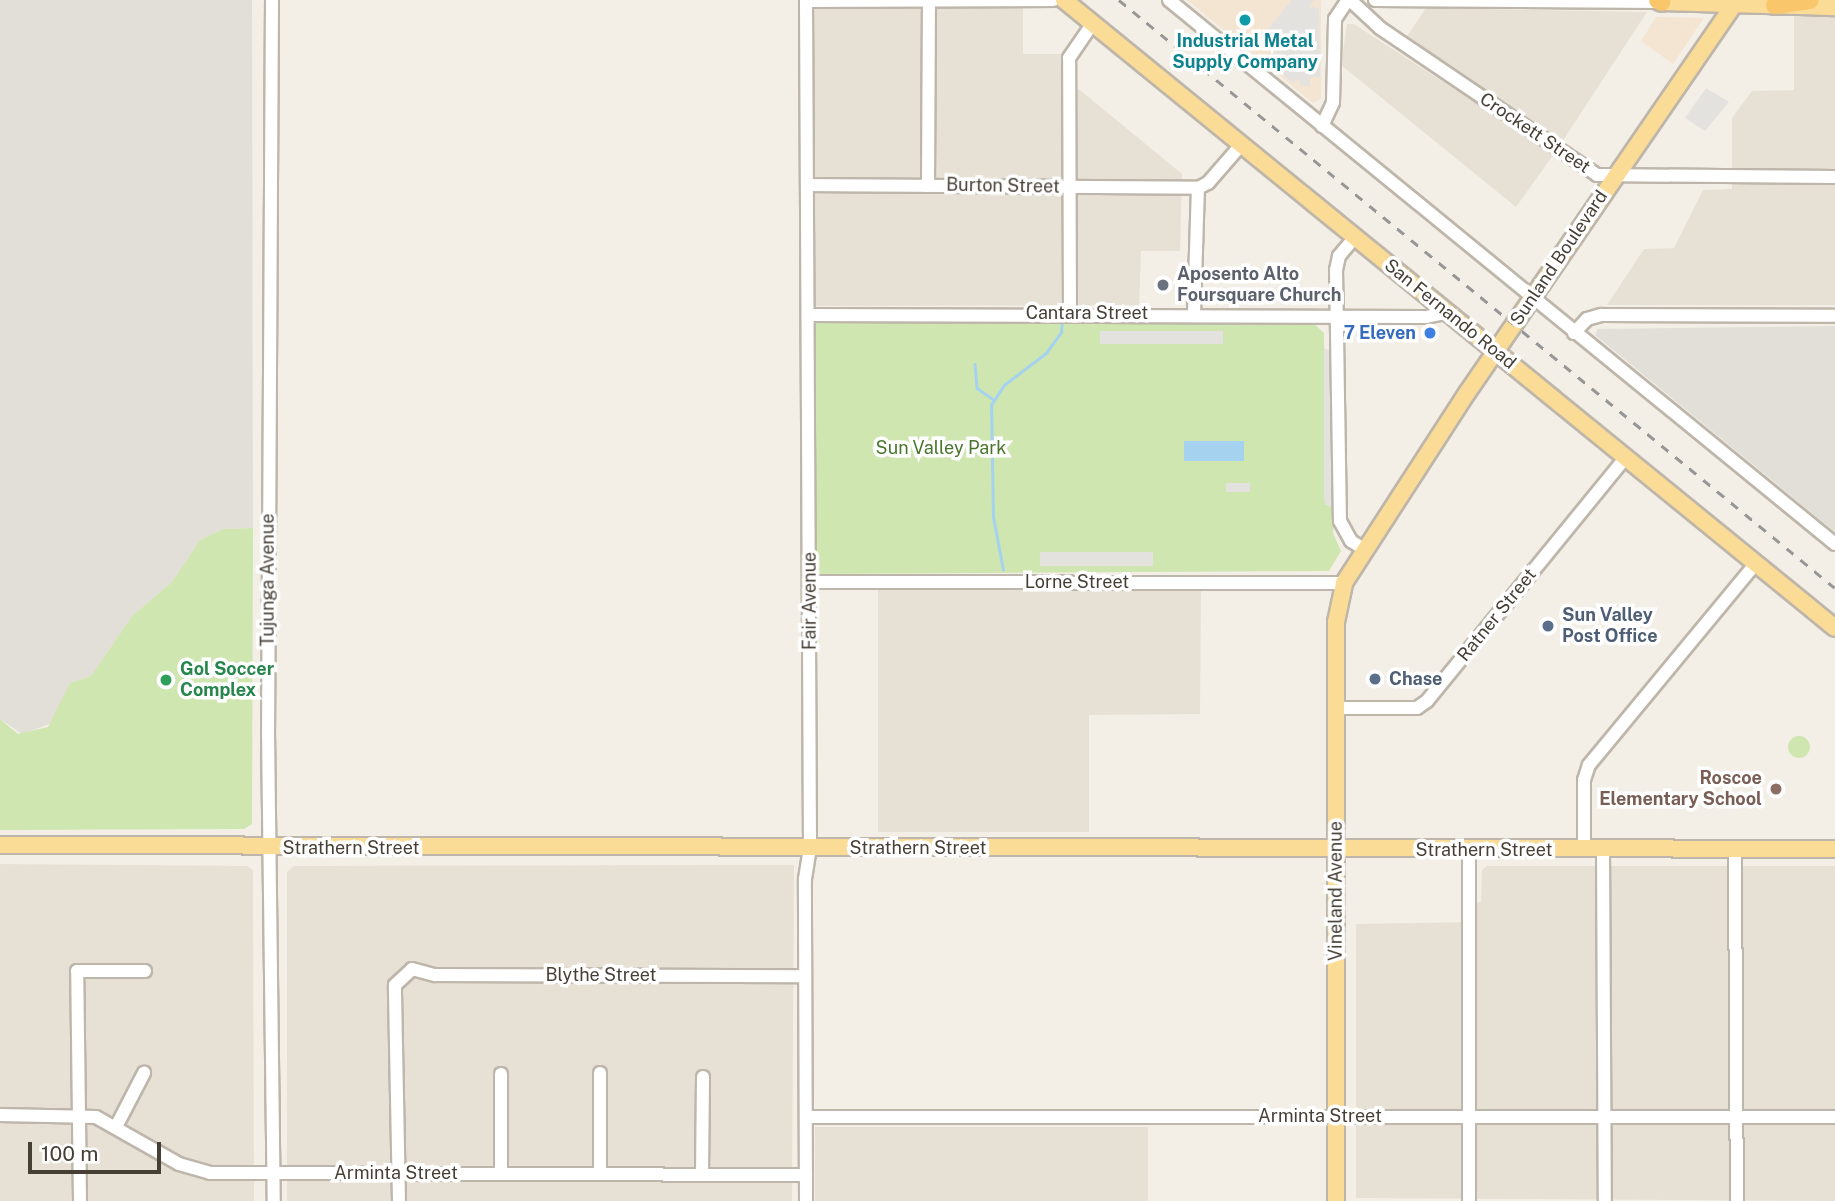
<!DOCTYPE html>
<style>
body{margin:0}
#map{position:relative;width:1835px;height:1201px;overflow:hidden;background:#f3efe7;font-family:"Public Sans",sans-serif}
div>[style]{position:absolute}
.residential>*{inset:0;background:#e7e1d5;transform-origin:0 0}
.commercial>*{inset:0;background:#f4e5d2}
.industrial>*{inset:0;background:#e2ded8}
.green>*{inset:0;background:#cfe6b0}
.round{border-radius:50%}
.parking>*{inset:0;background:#e4e2df;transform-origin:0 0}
.water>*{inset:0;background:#a5d2ee;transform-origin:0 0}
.stream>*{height:2.5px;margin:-1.25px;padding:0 1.25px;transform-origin:1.25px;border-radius:1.25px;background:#a5d2ee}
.roads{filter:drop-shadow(2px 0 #beb6aa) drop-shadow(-2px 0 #beb6aa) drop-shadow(0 2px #beb6aa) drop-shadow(0 -2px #beb6aa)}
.minor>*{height:12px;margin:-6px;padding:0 6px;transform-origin:6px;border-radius:6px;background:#fff}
.major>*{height:16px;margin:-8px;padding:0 8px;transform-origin:8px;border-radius:8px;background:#fbdc97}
.highway>*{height:18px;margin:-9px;padding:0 9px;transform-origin:9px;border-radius:9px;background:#f9c66b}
.rail>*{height:2.5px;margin-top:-1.25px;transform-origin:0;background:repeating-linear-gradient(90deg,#969696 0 9px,transparent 0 18px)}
.dots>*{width:19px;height:19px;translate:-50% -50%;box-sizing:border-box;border:4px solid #fff;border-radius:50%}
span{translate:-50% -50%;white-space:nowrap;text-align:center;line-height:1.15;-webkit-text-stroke:7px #fff;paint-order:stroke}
.culture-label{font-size:18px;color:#0d838f;font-weight:700}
.street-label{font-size:18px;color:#463f36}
.worship-label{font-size:18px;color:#5b616d;font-weight:700}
.left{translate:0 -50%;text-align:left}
.shop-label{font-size:18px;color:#366cbe;font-weight:700}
.right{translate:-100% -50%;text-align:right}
.park-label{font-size:18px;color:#49762b}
.service-label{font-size:18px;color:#4e5e75;font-weight:700}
.leisure-label{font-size:18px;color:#27864d;font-weight:700}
.education-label{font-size:18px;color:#785e54;font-weight:700}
.scale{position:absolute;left:28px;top:1142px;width:133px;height:32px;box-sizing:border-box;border:4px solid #463f36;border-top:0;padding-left:9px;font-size:21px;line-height:24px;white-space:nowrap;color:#463f36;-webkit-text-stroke:5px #fff;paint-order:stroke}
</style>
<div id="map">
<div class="residential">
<i style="clip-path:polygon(1023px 8px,1023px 54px,1063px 54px,1063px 84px,1080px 90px,1182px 174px,1180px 251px,1141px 251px,1139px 305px,814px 306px,813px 9px)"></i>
<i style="clip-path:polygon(1426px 8px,1647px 12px,1560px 145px,1407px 36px)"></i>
<i style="clip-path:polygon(1794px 14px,1835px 15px,1835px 305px,1607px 305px,1644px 249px,1674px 248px,1703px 190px,1732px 189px,1732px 118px,1752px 91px,1794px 90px)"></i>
<i style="clip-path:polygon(1347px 24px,1354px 24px,1554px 154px,1516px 207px,1341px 65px)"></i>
<i style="clip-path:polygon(878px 590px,1201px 590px,1200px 714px,1089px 715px,1089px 832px,878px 832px)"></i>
<i style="clip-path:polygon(0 864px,247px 866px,253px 870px,254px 1201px,0 1201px)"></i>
<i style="clip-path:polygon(794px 865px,792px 1201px,287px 1201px,287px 872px,294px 866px)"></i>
<i style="clip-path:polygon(1487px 866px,1835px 866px,1835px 1201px,1356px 1198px,1356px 924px,1474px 922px,1474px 903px,1481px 902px,1482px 870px)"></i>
<i style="left:815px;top:1127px;width:333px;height:74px"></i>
</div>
<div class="commercial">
<i style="clip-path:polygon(1187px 0,1321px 0,1321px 99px,1313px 103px)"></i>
<i style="clip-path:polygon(1656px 17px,1704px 18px,1673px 64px,1641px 41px)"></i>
</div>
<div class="industrial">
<i style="clip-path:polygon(0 0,252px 0,253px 528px,223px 529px,200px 540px,172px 582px,132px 616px,91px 676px,70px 683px,52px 723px,22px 734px,0 719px)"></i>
<i style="clip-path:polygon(1835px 326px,1835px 532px,1595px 335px,1598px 329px)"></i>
</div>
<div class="green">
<i style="clip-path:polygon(815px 320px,1313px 323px,1324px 333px,1325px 504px,1335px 508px,1333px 533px,1341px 551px,1329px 571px,815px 574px)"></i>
<i style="clip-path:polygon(253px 528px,252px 824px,244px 829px,0 830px,0 719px,18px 734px,48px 727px,70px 683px,91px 676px,132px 616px,172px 582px,200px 540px,223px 529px)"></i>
<i class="round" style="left:1788px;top:736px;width:22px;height:22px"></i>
</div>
<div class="parking">
<i style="clip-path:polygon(1292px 0,1314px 0,1309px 7px,1319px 8px,1320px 77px,1310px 77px,1310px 86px,1301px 86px,1299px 79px,1293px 83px,1272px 65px,1277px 47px,1263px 35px)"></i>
<i style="clip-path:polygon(1706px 88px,1729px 102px,1705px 131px,1685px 118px)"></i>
<i style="left:1100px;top:331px;width:123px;height:13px"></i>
<i style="clip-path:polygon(1324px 348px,1335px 353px,1335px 508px,1325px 504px,1324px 496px)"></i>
<i style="left:1226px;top:483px;width:24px;height:9px"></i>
<i style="left:1040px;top:552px;width:113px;height:14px"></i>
</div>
<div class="water">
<i style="left:1184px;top:441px;width:60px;height:20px"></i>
</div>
<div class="stream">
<i style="left:975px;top:364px;width:24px;rotate:85deg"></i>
<i style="left:977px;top:388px;width:19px;rotate:35deg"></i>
<i style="left:1003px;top:570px;width:54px;rotate:-100.7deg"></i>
<i style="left:993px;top:517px;width:112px;rotate:-91deg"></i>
<i style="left:991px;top:405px;width:24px;rotate:-57deg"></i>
<i style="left:1004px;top:385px;width:53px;rotate:-37.3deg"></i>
<i style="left:1046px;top:353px;width:26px;rotate:-54deg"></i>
<i style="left:1061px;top:332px;width:11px;rotate:-85deg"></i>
</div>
<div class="roads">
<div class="minor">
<i style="left:272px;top:0;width:731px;rotate:90.31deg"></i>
<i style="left:268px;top:731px;width:470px;rotate:89.3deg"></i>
<i style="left:1169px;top:0;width:860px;rotate:39.24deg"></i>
<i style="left:1350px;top:0;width:41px;rotate:43deg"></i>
<i style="left:1380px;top:28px;width:262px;rotate:34.1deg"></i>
<i style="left:1597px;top:175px;width:238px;rotate:0.5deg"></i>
<i style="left:1375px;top:0;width:287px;rotate:0.4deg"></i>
<i style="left:806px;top:1px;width:247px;rotate:-0.2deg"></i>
<i style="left:1322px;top:126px;width:26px;rotate:-65deg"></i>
<i style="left:1333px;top:102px;width:83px;rotate:-88.6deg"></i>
<i style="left:1335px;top:19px;width:23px;rotate:-56deg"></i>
<i style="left:807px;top:185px;width:391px;rotate:0.4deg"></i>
<i style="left:928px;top:186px;width:183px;rotate:-89.7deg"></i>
<i style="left:1355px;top:237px;width:25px;rotate:130deg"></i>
<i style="left:1339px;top:256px;width:14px;rotate:102deg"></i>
<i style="left:1336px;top:270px;width:251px;rotate:89.1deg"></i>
<i style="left:1340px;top:521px;width:23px;rotate:61deg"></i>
<i style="left:1351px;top:541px;width:13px;rotate:32deg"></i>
<i style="left:1070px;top:313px;width:255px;rotate:-90.2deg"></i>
<i style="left:1069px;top:58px;width:42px;rotate:-55.6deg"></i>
<i style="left:1194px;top:314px;width:126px;rotate:-88.2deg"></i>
<i style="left:1198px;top:188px;width:11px;rotate:-27deg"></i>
<i style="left:1208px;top:183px;width:50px;rotate:-49deg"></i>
<i style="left:809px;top:315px;width:617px;rotate:0.19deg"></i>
<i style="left:1426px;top:317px;width:24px;rotate:-12deg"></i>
<i style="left:1574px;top:333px;width:19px;rotate:-47deg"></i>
<i style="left:1587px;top:319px;width:15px;rotate:-16deg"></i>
<i style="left:1601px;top:315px;width:234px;rotate:0.2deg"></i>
<i style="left:810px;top:582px;width:534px;rotate:0.11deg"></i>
<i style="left:1336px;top:708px;width:81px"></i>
<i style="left:1417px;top:708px;width:12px;rotate:-35deg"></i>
<i style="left:1427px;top:701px;width:315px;rotate:-50.8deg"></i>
<i style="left:1469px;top:850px;width:351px;rotate:90deg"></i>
<i style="left:1584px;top:850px;width:70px;rotate:-90deg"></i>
<i style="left:1584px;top:780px;width:16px;rotate:-72deg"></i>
<i style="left:1589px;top:765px;width:262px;rotate:-50.4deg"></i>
<i style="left:1603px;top:850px;width:351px;rotate:89.7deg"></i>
<i style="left:1735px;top:850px;width:351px;rotate:89.7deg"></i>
<i style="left:501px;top:1074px;width:99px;rotate:90deg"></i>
<i style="left:0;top:1115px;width:96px;rotate:1.2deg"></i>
<i style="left:96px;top:1117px;width:95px;rotate:29.5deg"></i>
<i style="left:179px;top:1164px;width:32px;rotate:16deg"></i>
<i style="left:210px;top:1173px;width:596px;rotate:0.19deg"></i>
<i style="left:806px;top:1117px;width:1029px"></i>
<i style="left:117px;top:1125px;width:59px;rotate:-62.6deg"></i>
<i style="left:600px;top:1173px;width:100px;rotate:-90deg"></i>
<i style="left:702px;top:1174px;width:97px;rotate:-89.4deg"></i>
<i style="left:80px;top:1201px;width:230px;rotate:-90.7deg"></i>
<i style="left:77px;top:971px;width:68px"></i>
<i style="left:399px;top:1201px;width:216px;rotate:-91.1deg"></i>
<i style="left:395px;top:985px;width:23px;rotate:-43deg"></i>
<i style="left:412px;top:969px;width:24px;rotate:15deg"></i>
<i style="left:435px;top:975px;width:370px;rotate:0.2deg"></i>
<i style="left:806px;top:1201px;width:322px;rotate:-90.2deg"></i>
<i style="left:805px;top:879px;width:31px;rotate:-81deg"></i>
<i style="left:810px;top:848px;width:848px;rotate:-90.27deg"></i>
</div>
<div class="major">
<i style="left:1064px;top:0;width:994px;rotate:39.16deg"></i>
<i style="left:1662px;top:2px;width:173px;rotate:1.7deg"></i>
<i style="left:0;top:845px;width:1835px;rotate:0.12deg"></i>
<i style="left:1336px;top:1201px;width:579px;rotate:-90deg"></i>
<i style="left:1336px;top:622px;width:40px;rotate:-78deg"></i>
<i style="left:1344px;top:583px;width:226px;rotate:-57.1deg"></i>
<i style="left:1467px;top:393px;width:477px;rotate:-55.5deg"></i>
</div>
<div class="highway">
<i style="left:1658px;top:0;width:4px;rotate:27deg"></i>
<i style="left:1775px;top:5px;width:35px;rotate:-8deg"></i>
</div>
</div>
<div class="rail">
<i style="left:1119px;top:0;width:926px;rotate:39.39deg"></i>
</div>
<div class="dots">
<i style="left:1245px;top:20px;background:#0f9aa8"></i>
<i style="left:1163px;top:285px;background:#6b7280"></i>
<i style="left:1430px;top:333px;background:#3f7fe0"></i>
<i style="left:1548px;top:626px;background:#5c6f8a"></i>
<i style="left:1375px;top:679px;background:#5c6f8a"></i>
<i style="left:166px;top:680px;background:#2e9e5b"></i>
<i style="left:1776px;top:789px;background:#8d6e63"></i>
</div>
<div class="culture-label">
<span style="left:1245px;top:52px">Industrial Metal<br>Supply Company</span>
</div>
<div class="street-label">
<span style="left:1535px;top:133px;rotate:34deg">Crockett Street</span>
<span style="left:1003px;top:186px;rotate:1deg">Burton Street</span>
<span style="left:1559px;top:258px;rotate:-56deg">Sunland Boulevard</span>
<span style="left:1087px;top:313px">Cantara Street</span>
<span style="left:1450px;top:314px;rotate:39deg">San Fernando Road</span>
<span style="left:268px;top:580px;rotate:-90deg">Tujunga Avenue</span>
<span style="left:1077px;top:582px">Lorne Street</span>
<span style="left:810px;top:601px;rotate:-90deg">Fair Avenue</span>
<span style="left:1497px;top:615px;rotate:-51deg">Ratner Street</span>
<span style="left:351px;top:848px">Strathern Street</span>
<span style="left:918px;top:848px">Strathern Street</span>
<span style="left:1484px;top:850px">Strathern Street</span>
<span style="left:1336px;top:891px;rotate:-90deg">Vineland Avenue</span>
<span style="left:601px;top:975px">Blythe Street</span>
<span style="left:1320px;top:1116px">Arminta Street</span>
<span style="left:396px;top:1173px">Arminta Street</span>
</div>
<div class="worship-label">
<span class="left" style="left:1177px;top:285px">Aposento Alto<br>Foursquare Church</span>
</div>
<div class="shop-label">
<span class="right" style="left:1416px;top:333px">7 Eleven</span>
</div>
<div class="park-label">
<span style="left:941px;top:448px">Sun Valley Park</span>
</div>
<div class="service-label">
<span class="left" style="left:1562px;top:626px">Sun Valley<br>Post Office</span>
<span class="left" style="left:1389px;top:679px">Chase</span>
</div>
<div class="leisure-label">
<span class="left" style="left:180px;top:680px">Gol Soccer<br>Complex</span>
</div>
<div class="education-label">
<span class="right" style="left:1762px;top:789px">Roscoe<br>Elementary School</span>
</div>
<div class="scale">100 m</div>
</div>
